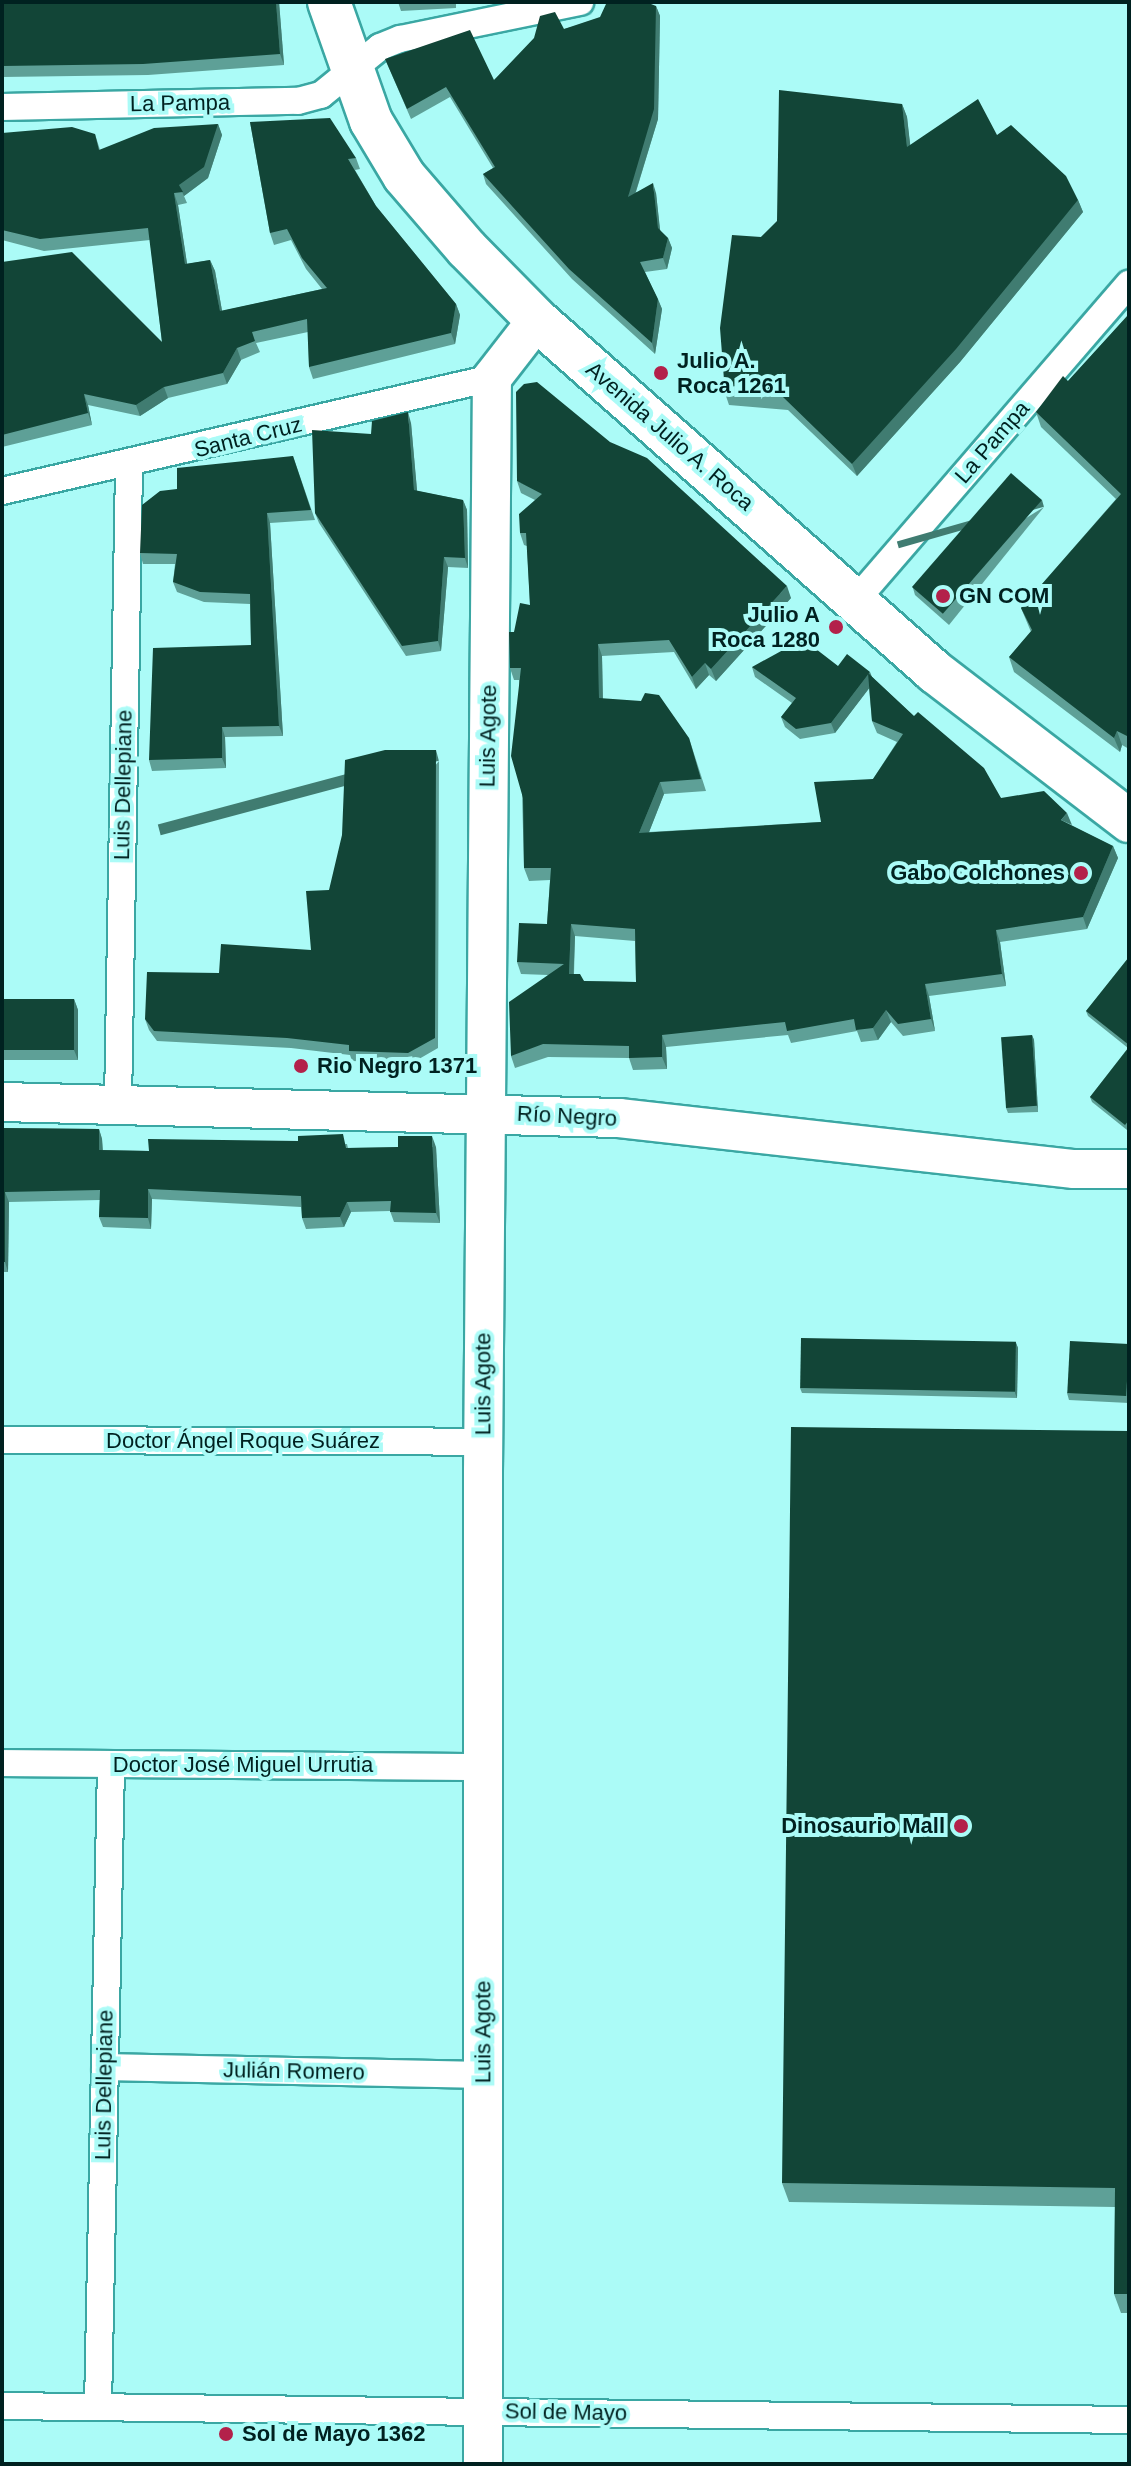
<!DOCTYPE html>
<meta charset="utf-8">
<style>
body{margin:0}
#map{position:relative;width:1131px;height:2466px;overflow:hidden;background:#abfbf7;font-family:Arial,sans-serif}
div>[style]{position:absolute}
.roads{filter:drop-shadow(2px 0 #3aa7a3) drop-shadow(-2px 0 #3aa7a3) drop-shadow(0 2px #3aa7a3) drop-shadow(0 -2px #3aa7a3)}
.street>*{height:26px;margin:-13px;padding:0 13px;transform-origin:13px;border-radius:13px;background:#fff}
.secondary>*{height:38px;margin:-19px;padding:0 19px;transform-origin:19px;border-radius:19px;background:#fff}
.primary>*{height:42px;margin:-21px;padding:0 21px;transform-origin:21px;border-radius:21px;background:#fff}
.wall>*{inset:0;background:#5ea097}
.shaded-wall>*{inset:0;background:#407c71;transform-origin:0 0}
.building>*{inset:0;background:#124537;transform-origin:0 0}
.dots>*{width:22px;height:22px;translate:-50% -50%;box-sizing:border-box;border:4px solid #abfbf7;border-radius:50%}
span{translate:-50% -50%;white-space:nowrap;text-align:center;line-height:1.15;-webkit-text-stroke:8px #abfbf7;paint-order:stroke}
.street-label{font-size:22px;color:#002120}
.poi-label{font-size:22px;color:#002120;font-weight:700}
.left{translate:0 -50%;text-align:left}
.right{translate:-100% -50%;text-align:right}
.frame{position:absolute;inset:0;border:4px solid #002120;pointer-events:none}
</style>
<div id="map">
<div class="roads">
<div class="street">
<i style="left:2px;top:107px;width:296px;rotate:-1.2deg"></i>
<i style="left:298px;top:101px;width:24px;rotate:-15deg"></i>
<i style="left:321px;top:95px;width:76px;rotate:-39.1deg"></i>
<i style="left:380px;top:47px;width:22px;rotate:-22deg"></i>
<i style="left:400px;top:39px;width:184px;rotate:-11.6deg"></i>
<i style="left:2px;top:491px;width:503px;rotate:-12.99deg"></i>
<i style="left:856px;top:600px;width:418px;rotate:-49.2deg"></i>
<i style="left:118px;top:1104px;width:638px;rotate:-89.01deg"></i>
<i style="left:2px;top:1440px;width:481px;rotate:0.2deg"></i>
<i style="left:2px;top:1763px;width:481px;rotate:0.5deg"></i>
<i style="left:105px;top:2067px;width:378px;rotate:1.2deg"></i>
<i style="left:2px;top:2406px;width:1127px;rotate:0.71deg"></i>
<i style="left:98px;top:2407px;width:643px;rotate:-88.84deg"></i>
</div>
<div class="secondary">
<i style="left:2px;top:1102px;width:617px;rotate:1.49deg"></i>
<i style="left:619px;top:1118px;width:458px;rotate:6.4deg"></i>
<i style="left:1074px;top:1169px;width:55px"></i>
<i style="left:483px;top:2464px;width:993px;rotate:-90deg"></i>
<i style="left:483px;top:1471px;width:1093px;rotate:-89.53deg"></i>
<i style="left:492px;top:378px;width:73px;rotate:-52.2deg"></i>
</div>
<div class="primary">
<i style="left:329px;top:2px;width:126px;rotate:70.6deg"></i>
<i style="left:371px;top:121px;width:64px;rotate:59deg"></i>
<i style="left:404px;top:176px;width:96px;rotate:49.2deg"></i>
<i style="left:467px;top:249px;width:100px;rotate:45.4deg"></i>
<i style="left:537px;top:320px;width:531px;rotate:41.49deg"></i>
<i style="left:935px;top:672px;width:245px;rotate:37.5deg"></i>
</div>
</div>
<div class="wall">
<i style="clip-path:polygon(2px 2px,279px 2px,284px 65px,148px 75px,2px 77px)"></i>
<i style="clip-path:polygon(398px 2px,456px 2px,456px 8px,401px 11px)"></i>
<i style="clip-path:polygon(656px 6px,660px 16px,658px 119px,636px 192px,656px 193px,660px 231px,668px 238px,672px 248px,667px 269px,645px 272px,662px 309px,655px 354px,572px 279px,486px 184px,483px 174px,493px 168px,450px 97px,411px 119px,385px 59px,494px 80px,564px 29px)"></i>
<i style="clip-path:polygon(902px 104px,907px 117px,910px 145px,997px 135px,1078px 200px,1083px 212px,960px 362px,857px 476px,788px 410px,729px 405px,725px 393px,761px 237px)"></i>
<i style="clip-path:polygon(250px 122px,356px 158px,360px 169px,355px 170px,376px 206px,456px 304px,460px 315px,455px 344px,313px 379px,309px 367px,308px 332px,256px 343px,260px 352px,241px 360px,227px 384px,168px 398px,140px 416px,88px 405px,92px 425px,2px 447px,2px 262px,162px 342px,150px 240px,44px 251px,2px 240px,2px 133px,95px 134px,100px 150px,218px 124px,222px 135px,208px 178px,184px 196px,187px 203px,178px 205px,187px 264px,210px 260px,215px 271px,222px 311px,322px 289px,306px 269px,291px 240px,274px 245px,270px 233px)"></i>
<i style="clip-path:polygon(1129px 314px,1129px 749px,1122px 745px,1120px 752px,1014px 672px,1009px 657px,1031px 632px,1021px 608px,1116px 499px,1041px 427px,1036px 412px,1068px 381px)"></i>
<i style="clip-path:polygon(411px 423px,417px 491px,463px 500px,467px 510px,468px 568px,448px 567px,441px 651px,406px 656px,319px 523px,315px 513px,371px 434px)"></i>
<i style="clip-path:polygon(293px 456px,315px 520px,270px 523px,283px 736px,225px 737px,226px 768px,152px 771px,149px 760px,251px 645px,250px 604px,204px 602px,177px 592px,173px 582px,175px 564px,143px 564px,140px 553px,177px 489px)"></i>
<i style="clip-path:polygon(evenodd,517px 481px,791px 598px,716px 681px,709px 675px,696px 689px,674px 652px,602px 656px,603px 699px,689px 738px,706px 791px,664px 794px,649px 832px,821px 822px,873px 779px,897px 742px,877px 733px,872px 721px,869px 688px,835px 733px,800px 739px,785px 727px,781px 717px,792px 703px,755px 677px,752px 667px,838px 666px,871px 676px,1001px 798px,1072px 826px,1113px 846px,1118px 858px,1087px 929px,1000px 942px,1006px 986px,929px 996px,935px 1031px,903px 1036px,891px 1022px,878px 1040px,861px 1042px,857px 1031px,791px 1043px,788px 1035px,666px 1047px,667px 1069px,633px 1070px,629px 1058px,548px 1057px,515px 1068px,511px 1056px,548px 975px,521px 974px,517px 962px,547px 924px,550px 880px,529px 881px,524px 868px,519px 680px,514px 680px,510px 668px,514px 632px,530px 605px,527px 546px,524px 545px,520px 533px,535px 500px,521px 493px,517px 481px,575px 936px,635px 941px,636px 982px,584px 981px,574px 974px,575px 936px)"></i>
<i style="clip-path:polygon(1044px 507px,949px 625px,915px 595px,913px 588px)"></i>
<i style="clip-path:polygon(439px 761px,438px 1048px,412px 1063px,352px 1061px,350px 1055px,291px 1048px,157px 1041px,149px 1030px,145px 1019px,219px 973px,311px 950px,329px 890px)"></i>
<i style="clip-path:polygon(1129px 957px,1129px 1128px,1127px 1130px,1092px 1102px,1090px 1097px,1128px 1048px,1088px 1016px,1086px 1011px)"></i>
<i style="clip-path:polygon(2px 999px,74px 999px,78px 1010px,78px 1060px,2px 1060px)"></i>
<i style="clip-path:polygon(1032px 1035px,1034px 1040px,1038px 1112px,1008px 1113px,1006px 1108px)"></i>
<i style="clip-path:polygon(2px 1128px,99px 1129px,102px 1139px,103px 1150px,149px 1151px,347px 1144px,348px 1148px,436px 1147px,440px 1223px,394px 1222px,390px 1211px,351px 1212px,344px 1227px,306px 1229px,302px 1218px,301px 1207px,152px 1199px,151px 1229px,103px 1227px,99px 1217px,100px 1200px,9px 1202px,8px 1272px,2px 1272px)"></i>
<i style="clip-path:polygon(1016px 1343px,1018px 1348px,1017px 1398px,802px 1393px,800px 1388px)"></i>
<i style="clip-path:polygon(1129px 1344px,1129px 1403px,1069px 1400px,1067px 1393px)"></i>
<i style="clip-path:polygon(1129px 1431px,1129px 2313px,1121px 2313px,1114px 2294px,1115px 2207px,789px 2202px,782px 2183px)"></i>
</div>
<div class="shaded-wall">
<i style="clip-path:polygon(276px 2px,279px 2px,284px 65px,280px 54px)"></i>
<i style="clip-path:polygon(656px 6px,660px 16px,658px 119px,631px 207px,628px 197px)"></i>
<i style="clip-path:polygon(902px 104px,907px 117px,912px 160px,907px 147px)"></i>
<i style="clip-path:polygon(218px 124px,222px 135px,208px 178px,184px 196px,179px 185px)"></i>
<i style="clip-path:polygon(653px 183px,656px 193px,661px 238px,658px 228px)"></i>
<i style="clip-path:polygon(174px 193px,178px 205px,189px 276px,185px 264px)"></i>
<i style="clip-path:polygon(1078px 200px,1083px 212px,960px 362px,857px 476px,852px 464px)"></i>
<i style="clip-path:polygon(668px 238px,672px 248px,667px 269px,663px 258px)"></i>
<i style="clip-path:polygon(210px 260px,215px 271px,224px 322px,220px 311px)"></i>
<i style="clip-path:polygon(658px 299px,662px 309px,655px 354px,652px 343px)"></i>
<i style="clip-path:polygon(456px 304px,460px 315px,455px 344px,451px 333px)"></i>
<i style="clip-path:polygon(237px 348px,241px 360px,227px 384px,223px 373px)"></i>
<i style="clip-path:polygon(164px 387px,168px 398px,140px 416px,136px 405px)"></i>
<i style="clip-path:polygon(84px 394px,88px 405px,92px 425px,88px 413px)"></i>
<i style="clip-path:polygon(408px 412px,411px 423px,418px 501px,414px 490px)"></i>
<i style="clip-path:polygon(463px 500px,467px 510px,468px 568px,465px 558px)"></i>
<i style="left:1042px;top:500px;width:7px;height:151px;rotate:74deg"></i>
<i style="clip-path:polygon(267px 513px,270px 523px,283px 736px,279px 726px)"></i>
<i style="clip-path:polygon(444px 557px,448px 567px,441px 651px,438px 641px)"></i>
<i style="clip-path:polygon(787px 586px,791px 598px,716px 681px,711px 669px)"></i>
<i style="clip-path:polygon(598px 644px,602px 656px,603px 711px,599px 698px)"></i>
<i style="clip-path:polygon(705px 663px,709px 675px,696px 689px,692px 677px)"></i>
<i style="clip-path:polygon(870px 672px,874px 682px,835px 733px,831px 723px)"></i>
<i style="clip-path:polygon(222px 727px,225px 737px,226px 768px,222px 758px)"></i>
<i style="clip-path:polygon(1117px 731px,1122px 745px,1120px 752px,1114px 738px)"></i>
<i style="left:436px;top:750px;width:11px;height:288px;rotate:75deg"></i>
<i style="clip-path:polygon(660px 782px,664px 794px,644px 845px,639px 833px)"></i>
<i style="clip-path:polygon(1067px 813px,1072px 825px,1061px 820px)"></i>
<i style="clip-path:polygon(1113px 846px,1118px 858px,1087px 929px,1083px 917px)"></i>
<i style="clip-path:polygon(571px 924px,575px 936px,573px 986px,569px 974px)"></i>
<i style="clip-path:polygon(996px 930px,1000px 942px,1006px 986px,1002px 974px)"></i>
<i style="clip-path:polygon(925px 984px,929px 996px,935px 1031px,931px 1019px)"></i>
<i style="clip-path:polygon(74px 999px,78px 1010px,78px 1060px,74px 1050px)"></i>
<i style="clip-path:polygon(886px 1010px,891px 1022px,878px 1040px,873px 1028px)"></i>
<i style="clip-path:polygon(662px 1035px,666px 1047px,667px 1069px,662px 1057px)"></i>
<i style="clip-path:polygon(1032px 1035px,1034px 1040px,1038px 1112px,1037px 1106px)"></i>
<i style="clip-path:polygon(99px 1129px,102px 1139px,103px 1160px,99px 1150px)"></i>
<i style="clip-path:polygon(432px 1136px,436px 1147px,440px 1223px,436px 1213px)"></i>
<i style="clip-path:polygon(148px 1189px,152px 1199px,151px 1229px,148px 1218px)"></i>
<i style="clip-path:polygon(5px 1192px,9px 1202px,8px 1272px,5px 1262px)"></i>
<i style="clip-path:polygon(347px 1202px,351px 1212px,344px 1227px,340px 1217px)"></i>
<i style="clip-path:polygon(1016px 1343px,1018px 1348px,1017px 1398px,1015px 1393px)"></i>
</div>
<div class="building">
<i style="clip-path:polygon(2px 2px,276px 2px,280px 54px,143px 64px,2px 66px)"></i>
<i style="clip-path:polygon(616px 2px,646px 2px,656px 6px,654px 109px,628px 197px,653px 183px,658px 228px,668px 238px,663px 258px,640px 262px,658px 299px,652px 343px,569px 269px,483px 174px,495px 167px,446px 87px,407px 109px,385px 59px,470px 30px,494px 80px,534px 38px,540px 16px,555px 12px,564px 29px,600px 17px,606px 4px)"></i>
<i style="clip-path:polygon(779px 90px,902px 104px,907px 147px,978px 99px,997px 135px,1011px 125px,1066px 176px,1078px 200px,956px 349px,852px 464px,783px 397px,725px 393px,720px 328px,732px 235px,761px 237px,777px 221px)"></i>
<i style="clip-path:polygon(330px 118px,356px 158px,348px 159px,376px 206px,456px 304px,451px 333px,309px 367px,307px 319px,252px 332px,255px 341px,237px 348px,223px 373px,164px 387px,136px 405px,84px 394px,88px 413px,2px 435px,2px 262px,72px 252px,162px 342px,148px 228px,40px 239px,2px 230px,2px 133px,72px 127px,95px 134px,99px 150px,154px 128px,218px 124px,204px 167px,179px 185px,183px 192px,174px 193px,185px 264px,210px 260px,220px 311px,327px 288px,302px 258px,287px 229px,270px 233px,250px 122px)"></i>
<i style="clip-path:polygon(1129px 314px,1129px 737px,1117px 731px,1114px 738px,1009px 657px,1032px 630px,1021px 608px,1121px 494px,1036px 412px,1063px 376px,1068px 381px)"></i>
<i style="clip-path:polygon(evenodd,537px 382px,610px 442px,647px 458px,787px 586px,711px 669px,705px 663px,692px 677px,669px 640px,598px 644px,599px 698px,641px 701px,645px 693px,659px 695px,689px 738px,701px 779px,660px 782px,639px 833px,821px 822px,814px 782px,873px 779px,903px 734px,872px 721px,868px 673px,914px 716px,918px 712px,984px 768px,1001px 798px,1044px 791px,1067px 813px,1061px 820px,1113px 846px,1083px 917px,996px 930px,1002px 974px,925px 984px,931px 1019px,898px 1024px,886px 1010px,873px 1028px,856px 1030px,854px 1019px,787px 1031px,785px 1022px,662px 1035px,662px 1057px,629px 1058px,629px 1046px,543px 1044px,511px 1056px,509px 1002px,564px 964px,517px 962px,519px 923px,547px 924px,551px 868px,524px 868px,523px 798px,511px 756px,521px 668px,510px 668px,509px 632px,514px 632px,520px 603px,530px 605px,526px 533px,520px 533px,519px 514px,542px 494px,517px 481px,516px 392px,524px 384px,537px 382px,571px 924px,635px 929px,636px 982px,584px 981px,580px 974px,569px 974px,571px 924px)"></i>
<i style="clip-path:polygon(408px 412px,414px 490px,463px 500px,465px 558px,444px 557px,438px 641px,402px 646px,315px 513px,312px 430px,371px 434px,372px 421px)"></i>
<i style="clip-path:polygon(293px 456px,311px 510px,267px 513px,279px 726px,222px 727px,222px 758px,149px 760px,153px 648px,251px 645px,250px 594px,200px 592px,173px 582px,177px 554px,140px 553px,142px 505px,160px 491px,177px 489px,177px 468px)"></i>
<i style="left:1011px;top:473px;width:41px;height:151px;rotate:41deg"></i>
<i style="clip-path:polygon(803px 639px,838px 666px,847px 654px,870px 672px,831px 723px,796px 729px,781px 717px,796px 698px,752px 667px)"></i>
<i style="clip-path:polygon(385px 750px,436px 750px,435px 1038px,408px 1053px,349px 1051px,349px 1045px,287px 1038px,154px 1031px,145px 1019px,147px 972px,219px 973px,221px 944px,311px 950px,306px 891px,329px 890px,342px 835px,345px 760px)"></i>
<i style="clip-path:polygon(1129px 957px,1129px 1045px,1086px 1011px)"></i>
<i style="left:2px;top:999px;width:72px;height:51px"></i>
<i style="left:1032px;top:1035px;width:71px;height:31px;rotate:86deg"></i>
<i style="clip-path:polygon(1129px 1047px,1129px 1120px,1125px 1125px,1090px 1097px)"></i>
<i style="clip-path:polygon(2px 1128px,99px 1129px,99px 1150px,149px 1151px,148px 1139px,298px 1141px,298px 1136px,343px 1134px,346px 1148px,398px 1147px,398px 1136px,432px 1136px,436px 1213px,390px 1212px,391px 1201px,347px 1202px,340px 1217px,302px 1218px,301px 1196px,148px 1189px,148px 1218px,99px 1217px,100px 1190px,5px 1192px,5px 1262px,2px 1262px)"></i>
<i style="left:801px;top:1338px;width:215px;height:50px;rotate:1deg"></i>
<i style="left:1070px;top:1341px;width:59px;height:52px;rotate:3deg"></i>
<i style="clip-path:polygon(791px 1427px,1129px 1431px,1129px 2294px,1114px 2294px,1115px 2188px,782px 2183px)"></i>
</div>
<div class="dots">
<i style="left:661px;top:373px;background:#b3214a"></i>
<i style="left:943px;top:596px;background:#b3214a"></i>
<i style="left:836px;top:627px;background:#b3214a"></i>
<i style="left:1081px;top:873px;background:#b3214a"></i>
<i style="left:301px;top:1066px;background:#b3214a"></i>
<i style="left:961px;top:1826px;background:#b3214a"></i>
<i style="left:226px;top:2434px;background:#b3214a"></i>
</div>
<div class="street-label">
<span style="left:180px;top:103px;rotate:-1deg">La Pampa</span>
<span style="left:670px;top:436px;rotate:41deg">Avenida Julio A. Roca</span>
<span style="left:248px;top:437px;rotate:-14deg">Santa Cruz</span>
<span style="left:992px;top:442px;rotate:-49deg">La Pampa</span>
<span style="left:488px;top:736px;rotate:-89deg">Luis Agote</span>
<span style="left:123px;top:785px;rotate:-89deg">Luis Dellepiane</span>
<span style="left:567px;top:1116px;rotate:3deg">Río Negro</span>
<span style="left:483px;top:1384px;rotate:-90deg">Luis Agote</span>
<span style="left:243px;top:1441px">Doctor Ángel Roque Suárez</span>
<span style="left:243px;top:1765px">Doctor José Miguel Urrutia</span>
<span style="left:483px;top:2032px;rotate:-90deg">Luis Agote</span>
<span style="left:294px;top:2071px;rotate:1deg">Julián Romero</span>
<span style="left:104px;top:2085px;rotate:-89deg">Luis Dellepiane</span>
<span style="left:566px;top:2412px;rotate:1deg">Sol de Mayo</span>
</div>
<div class="poi-label">
<span class="left" style="left:677px;top:373px">Julio A.<br>Roca 1261</span>
<span class="left" style="left:959px;top:596px">GN COM</span>
<span class="right" style="left:820px;top:627px">Julio A<br>Roca 1280</span>
<span class="right" style="left:1065px;top:873px">Gabo Colchones</span>
<span class="left" style="left:317px;top:1066px">Rio Negro 1371</span>
<span class="right" style="left:945px;top:1826px">Dinosaurio Mall</span>
<span class="left" style="left:242px;top:2434px">Sol de Mayo 1362</span>
</div>
<div class="frame"></div>
</div>
